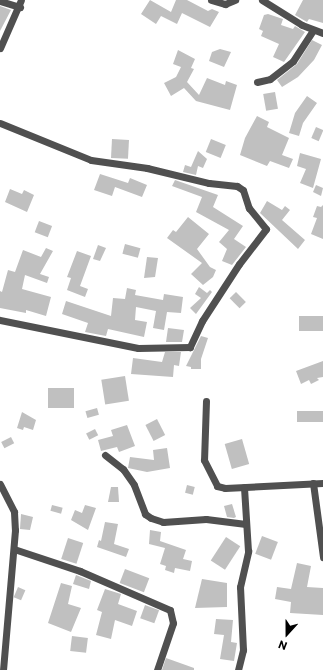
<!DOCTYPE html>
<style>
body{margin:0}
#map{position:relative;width:323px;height:670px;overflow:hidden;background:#fff;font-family:Commissioner,sans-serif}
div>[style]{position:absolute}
.building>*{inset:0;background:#c0c0c0;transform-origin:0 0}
.street>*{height:7px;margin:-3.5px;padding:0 3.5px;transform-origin:3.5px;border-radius:3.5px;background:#505050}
span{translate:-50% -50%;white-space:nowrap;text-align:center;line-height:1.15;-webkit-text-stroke:3px #fff;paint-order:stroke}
.north{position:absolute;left:267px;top:614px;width:40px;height:40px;-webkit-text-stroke:3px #fff;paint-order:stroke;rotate:201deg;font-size:11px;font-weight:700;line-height:16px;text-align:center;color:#000}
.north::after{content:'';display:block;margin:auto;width:14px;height:18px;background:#000;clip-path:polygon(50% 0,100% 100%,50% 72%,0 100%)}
</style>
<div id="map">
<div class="building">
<i style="clip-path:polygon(150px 0,171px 12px,176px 0,187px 0,208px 11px,212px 9px,219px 12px,210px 27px,182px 13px,177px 24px,161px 16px,156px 24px,141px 14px)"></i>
<i style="clip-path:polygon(303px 0,323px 0,323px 23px,309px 19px,307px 22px,295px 15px)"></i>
<i style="clip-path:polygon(0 6px,11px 10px,0 31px)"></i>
<i style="clip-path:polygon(268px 14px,283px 19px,281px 25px,293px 29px,295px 26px,305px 32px,284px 62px,273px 57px,279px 44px,261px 36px,263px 31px,259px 29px,264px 15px)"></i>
<i style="clip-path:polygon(312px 40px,322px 45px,314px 60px,298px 77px,282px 87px,277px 80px,297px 64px)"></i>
<i style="clip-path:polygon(220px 49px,231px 52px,224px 67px,209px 61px,212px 52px)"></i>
<i style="clip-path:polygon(178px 50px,195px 59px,191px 68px,194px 69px,187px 82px,199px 95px,207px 78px,225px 85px,226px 81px,237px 85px,230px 110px,196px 101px,184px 88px,171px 96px,164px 83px,176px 77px,181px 67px,173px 64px)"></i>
<i style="left:275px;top:92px;width:17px;height:12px;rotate:80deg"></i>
<i style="clip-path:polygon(307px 96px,317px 103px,303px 123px,299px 136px,289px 133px,295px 113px)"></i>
<i style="clip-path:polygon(257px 116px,269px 122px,267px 127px,289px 138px,282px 155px,293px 159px,289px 168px,270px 161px,267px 166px,240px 155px,245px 138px)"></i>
<i style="left:316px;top:127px;width:8px;height:12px;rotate:23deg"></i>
<i style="left:112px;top:139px;width:17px;height:19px;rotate:3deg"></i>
<i style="left:211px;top:139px;width:16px;height:14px;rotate:22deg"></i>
<i style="clip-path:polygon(198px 151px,207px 159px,203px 168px,198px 166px,196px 175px,183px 172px,185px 165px,191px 167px)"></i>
<i style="clip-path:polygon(300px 153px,321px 159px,313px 188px,300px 183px,306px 169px,297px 166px)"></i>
<i style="clip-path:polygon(100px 174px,128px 183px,130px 178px,147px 185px,142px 197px,115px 187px,112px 196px,94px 190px)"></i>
<i style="clip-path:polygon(175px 180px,218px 195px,213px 207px,243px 226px,234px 239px,246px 247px,232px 265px,222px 261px,227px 249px,219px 242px,229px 230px,196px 212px,202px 197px,172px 186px)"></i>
<i style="clip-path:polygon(316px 185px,323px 188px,321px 196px,313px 192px)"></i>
<i style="clip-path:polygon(10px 189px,22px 194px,24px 190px,34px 195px,27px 212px,5px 202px)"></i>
<i style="clip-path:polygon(267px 201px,282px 210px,285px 206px,290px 210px,282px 220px,305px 240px,298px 249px,260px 213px)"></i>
<i style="clip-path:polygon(323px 205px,323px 239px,311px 234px,317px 218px,313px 217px,317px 206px,321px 207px)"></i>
<i style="clip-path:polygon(188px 217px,209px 234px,197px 249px,210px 267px,216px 270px,213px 277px,203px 285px,191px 274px,202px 263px,167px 238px,173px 230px,176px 232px)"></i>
<i style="left:39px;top:221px;width:14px;height:12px;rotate:21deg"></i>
<i style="left:125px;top:244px;width:16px;height:10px;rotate:15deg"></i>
<i style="clip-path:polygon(98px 245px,106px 248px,100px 261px,93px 259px)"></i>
<i style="clip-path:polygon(46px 248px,53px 251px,40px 274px,49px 277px,47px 283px,25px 275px,22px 289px,51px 297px,46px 316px,26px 310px,26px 313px,0 308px,0 291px,2px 292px,8px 270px,15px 272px,23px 250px,41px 257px)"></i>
<i style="clip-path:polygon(77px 251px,91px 256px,80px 286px,88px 289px,85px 297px,67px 290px,71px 278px,67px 277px)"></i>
<i style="clip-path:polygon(147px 257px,158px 258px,155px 277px,144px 278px)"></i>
<i style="clip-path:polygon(199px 287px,207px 293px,210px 290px,212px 292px,196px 314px,190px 308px,201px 298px,195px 294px)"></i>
<i style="clip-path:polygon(127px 288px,136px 290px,135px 295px,163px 300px,164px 294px,183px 297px,181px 313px,167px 312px,164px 330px,153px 328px,156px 311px,136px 307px,135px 320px,147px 322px,144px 337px,108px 329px,106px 336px,85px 332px,88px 323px,62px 314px,66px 301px,111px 316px,113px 298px,125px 299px)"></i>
<i style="left:236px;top:292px;width:14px;height:9px;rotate:45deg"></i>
<i style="left:323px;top:316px;width:15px;height:24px;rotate:90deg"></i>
<i style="clip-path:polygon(168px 328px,184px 330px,182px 342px,166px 342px)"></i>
<i style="clip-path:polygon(201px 336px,208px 338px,201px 359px,201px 369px,191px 369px,191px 367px,186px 366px)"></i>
<i style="clip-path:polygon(165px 352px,181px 352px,179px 366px,174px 365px,173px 377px,131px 374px,133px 358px,162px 362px)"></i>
<i style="clip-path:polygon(323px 361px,323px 377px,317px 378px,319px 380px,311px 384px,309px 380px,301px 384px,296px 371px)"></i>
<i style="left:125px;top:376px;width:25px;height:24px;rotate:81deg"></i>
<i style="left:74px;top:388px;width:20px;height:26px;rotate:90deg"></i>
<i style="left:97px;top:408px;width:7px;height:12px;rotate:74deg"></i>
<i style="left:323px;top:411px;width:11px;height:26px;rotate:90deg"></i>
<i style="clip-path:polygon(22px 412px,36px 420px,33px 430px,24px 427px,23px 430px,17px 428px)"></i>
<i style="left:157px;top:419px;width:18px;height:13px;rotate:63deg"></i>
<i style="clip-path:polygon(127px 425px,135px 446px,119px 452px,117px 447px,101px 451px,98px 440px,113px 436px,111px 430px)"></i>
<i style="left:95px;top:429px;width:7px;height:10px;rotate:63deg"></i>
<i style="left:11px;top:437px;width:7px;height:11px;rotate:63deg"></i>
<i style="left:242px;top:439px;width:26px;height:18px;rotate:74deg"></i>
<i style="clip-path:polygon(167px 448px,170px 468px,147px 472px,128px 468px,130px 457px,154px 460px,153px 450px)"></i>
<i style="left:187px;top:485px;width:8px;height:8px;rotate:14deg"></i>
<i style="clip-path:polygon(111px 487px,118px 487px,119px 502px,108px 502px)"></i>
<i style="clip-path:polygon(232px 504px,236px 517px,234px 518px,227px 517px,224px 506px)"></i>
<i style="left:52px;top:505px;width:11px;height:6px;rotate:15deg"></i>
<i style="clip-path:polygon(85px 505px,96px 508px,88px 530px,71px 520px,75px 510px,82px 513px)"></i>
<i style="clip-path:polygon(21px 514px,33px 517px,30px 530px,20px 529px)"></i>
<i style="clip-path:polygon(105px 522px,118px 524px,114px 544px,129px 549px,126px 557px,97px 547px,99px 540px,101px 541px)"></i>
<i style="clip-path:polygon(150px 530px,161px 532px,160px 541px,186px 550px,183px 559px,192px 561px,190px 571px,175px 568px,174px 573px,165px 570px,166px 566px,160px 564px,165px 548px,149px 544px)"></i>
<i style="left:262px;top:536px;width:17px;height:19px;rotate:21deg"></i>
<i style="left:226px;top:537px;width:17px;height:28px;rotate:33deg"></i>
<i style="left:68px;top:538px;width:16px;height:22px;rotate:18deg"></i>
<i style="clip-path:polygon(297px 563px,311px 566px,307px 587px,323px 588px,323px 615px,290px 613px,291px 602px,275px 599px,277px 587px,291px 589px)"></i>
<i style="left:125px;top:569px;width:26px;height:15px;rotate:21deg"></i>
<i style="clip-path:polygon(76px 575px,91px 581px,89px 589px,73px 584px)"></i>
<i style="clip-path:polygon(202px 579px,227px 583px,227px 607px,195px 608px)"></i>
<i style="clip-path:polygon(61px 583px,72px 586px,68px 604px,81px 608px,71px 632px,48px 623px)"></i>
<i style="left:18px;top:587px;width:8px;height:11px;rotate:23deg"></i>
<i style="clip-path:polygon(105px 589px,121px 594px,118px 604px,137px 611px,132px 626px,115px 620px,111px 639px,96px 635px,102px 612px,97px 610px)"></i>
<i style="left:145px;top:605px;width:15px;height:14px;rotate:20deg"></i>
<i style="clip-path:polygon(216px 619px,233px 620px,231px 642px,237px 643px,234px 661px,220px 659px,224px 635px,214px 634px)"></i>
<i style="left:72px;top:636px;width:16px;height:15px;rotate:7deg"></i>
<i style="clip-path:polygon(166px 658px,194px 668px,194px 670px,162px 670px)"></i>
</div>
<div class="street">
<i style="left:211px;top:0;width:15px;rotate:16deg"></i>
<i style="left:225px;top:4px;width:11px;rotate:-22deg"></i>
<i style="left:262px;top:0;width:47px;rotate:32deg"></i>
<i style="left:302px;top:25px;width:22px;rotate:21deg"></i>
<i style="left:0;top:1px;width:21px;rotate:17deg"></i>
<i style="left:0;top:48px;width:52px;rotate:-66.4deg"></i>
<i style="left:257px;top:82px;width:13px;rotate:-13deg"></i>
<i style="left:270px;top:79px;width:29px;rotate:-38deg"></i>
<i style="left:293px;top:61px;width:37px;rotate:-57deg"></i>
<i style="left:0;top:123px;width:98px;rotate:22.1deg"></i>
<i style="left:91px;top:160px;width:57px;rotate:8.1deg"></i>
<i style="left:147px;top:168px;width:64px;rotate:13.6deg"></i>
<i style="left:209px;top:183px;width:28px;rotate:6deg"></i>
<i style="left:237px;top:186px;width:7px;rotate:34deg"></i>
<i style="left:243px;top:190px;width:19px;rotate:72deg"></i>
<i style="left:249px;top:208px;width:27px;rotate:51deg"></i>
<i style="left:266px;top:229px;width:44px;rotate:127.6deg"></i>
<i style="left:239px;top:264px;width:68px;rotate:123deg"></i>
<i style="left:202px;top:321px;width:29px;rotate:115deg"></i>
<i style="left:190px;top:347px;width:52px;rotate:178.9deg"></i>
<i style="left:138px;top:348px;width:141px;rotate:-168.5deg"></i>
<i style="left:206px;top:401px;width:59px;rotate:91.9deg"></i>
<i style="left:204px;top:460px;width:29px;rotate:63deg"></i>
<i style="left:217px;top:486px;width:8px;rotate:14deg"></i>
<i style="left:225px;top:488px;width:98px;rotate:-2.9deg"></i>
<i style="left:105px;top:455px;width:23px;rotate:38deg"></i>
<i style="left:123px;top:469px;width:19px;rotate:55deg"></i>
<i style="left:134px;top:485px;width:31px;rotate:69deg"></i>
<i style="left:145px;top:514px;width:7px;rotate:34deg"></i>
<i style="left:151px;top:518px;width:13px;rotate:18deg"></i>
<i style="left:163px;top:522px;width:43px;rotate:-4deg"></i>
<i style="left:206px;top:519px;width:40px;rotate:7.1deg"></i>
<i style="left:313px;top:483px;width:75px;rotate:82.3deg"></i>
<i style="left:0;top:484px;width:31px;rotate:63deg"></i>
<i style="left:14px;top:512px;width:18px;rotate:87deg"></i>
<i style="left:15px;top:530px;width:141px;rotate:94.9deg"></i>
<i style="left:14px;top:549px;width:70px;rotate:18.4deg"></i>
<i style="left:80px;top:571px;width:98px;rotate:23.4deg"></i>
<i style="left:170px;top:610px;width:13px;rotate:77deg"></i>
<i style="left:173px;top:623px;width:50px;rotate:108.8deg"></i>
<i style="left:238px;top:670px;width:21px;rotate:-76deg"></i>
<i style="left:243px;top:650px;width:63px;rotate:-92.7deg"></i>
<i style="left:240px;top:587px;width:37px;rotate:-77deg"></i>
<i style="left:248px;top:551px;width:64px;rotate:-93.6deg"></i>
</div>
<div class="north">N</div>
</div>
